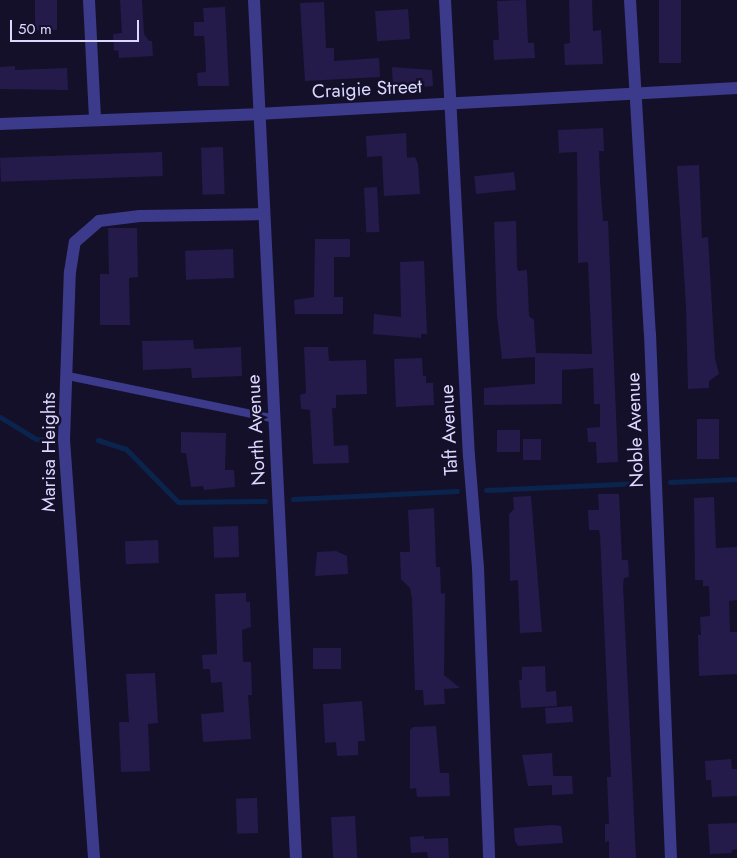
<!DOCTYPE html>
<style>
body{margin:0}
#map{position:relative;width:737px;height:858px;overflow:hidden;background:#14102a;font-family:Jost,sans-serif}
div>[style]{position:absolute}
.stream>*{height:5px;margin:-2.5px;padding:0 2.5px;transform-origin:2.5px;border-radius:2.5px;background:#0b244d}
.building>*{inset:0;background:#241b4b;transform-origin:0 0}
.lane>*{height:8px;margin:-4px;padding:0 4px;transform-origin:4px;border-radius:4px;background:#3c3a8a}
.street>*{height:12px;margin:-6px;padding:0 6px;transform-origin:6px;border-radius:6px;background:#3c3a8a}
span{translate:-50% -50%;white-space:nowrap;text-align:center;line-height:1.15;-webkit-text-stroke:5px #14102a;paint-order:stroke}
.street-label{font-size:19px;color:#dcd8ff}
.scale{position:absolute;left:10px;top:20px;width:129px;height:22px;box-sizing:border-box;border:2px solid #dcd8ff;border-top:0;padding-left:6px;font-size:15px;line-height:18px;white-space:nowrap;color:#dcd8ff;-webkit-text-stroke:4px #14102a;paint-order:stroke}
</style>
<div id="map">
<div class="stream">
<i style="left:0;top:417px;width:42px;rotate:31.4deg"></i>
<i style="left:36px;top:439px;width:15px;rotate:4deg"></i>
<i style="left:98px;top:440px;width:29px;rotate:18deg"></i>
<i style="left:126px;top:449px;width:74px;rotate:45.5deg"></i>
<i style="left:178px;top:502px;width:87px;rotate:-0.7deg"></i>
<i style="left:670px;top:482px;width:67px;rotate:-2.6deg"></i>
<i style="left:486px;top:490px;width:155px;rotate:-2.6deg"></i>
<i style="left:293px;top:499px;width:164px;rotate:-2.8deg"></i>
</div>
<div class="building">
<i style="left:35px;top:0;width:22px;height:30px"></i>
<i style="clip-path:polygon(120px 0,142px 0,144px 34px,149px 41px,152px 41px,153px 56px,119px 58px,118px 50px,114px 51px,113px 34px,122px 33px)"></i>
<i style="clip-path:polygon(526px 0,528px 43px,534px 43px,535px 58px,494px 60px,493px 40px,499px 40px,497px 1px)"></i>
<i style="clip-path:polygon(569px 0,592px 0,593px 31px,601px 30px,603px 64px,565px 65px,564px 44px,570px 43px)"></i>
<i style="left:659px;top:0;width:22px;height:63px"></i>
<i style="clip-path:polygon(324px 2px,326px 48px,334px 48px,334px 61px,379px 58px,380px 77px,305px 81px,300px 3px)"></i>
<i style="clip-path:polygon(225px 7px,229px 86px,198px 86px,197px 73px,206px 72px,205px 46px,204px 36px,194px 36px,194px 22px,204px 22px,203px 8px)"></i>
<i style="left:408px;top:9px;width:30px;height:33px;rotate:86deg"></i>
<i style="clip-path:polygon(15px 66px,15px 70px,67px 68px,68px 90px,0 89px,0 67px)"></i>
<i style="clip-path:polygon(392px 67px,432px 70px,433px 86px,393px 89px)"></i>
<i style="clip-path:polygon(603px 128px,604px 151px,599px 151px,600px 180px,603px 221px,608px 221px,618px 462px,597px 463px,596px 442px,588px 442px,587px 428px,600px 427px,600px 404px,594px 404px,593px 368px,562px 370px,562px 404px,484px 405px,484px 388px,535px 384px,535px 357px,502px 359px,497px 315px,494px 222px,516px 221px,517px 267px,518px 271px,527px 270px,529px 316px,534px 320px,536px 353px,592px 354px,588px 262px,578px 263px,577px 152px,559px 153px,558px 130px)"></i>
<i style="clip-path:polygon(406px 133px,407px 158px,415px 157px,418px 164px,420px 194px,384px 196px,382px 156px,367px 157px,366px 136px)"></i>
<i style="left:223px;top:147px;width:47px;height:22px;rotate:88deg"></i>
<i style="left:162px;top:152px;width:24px;height:162px;rotate:88deg"></i>
<i style="clip-path:polygon(699px 165px,702px 238px,708px 237px,715px 359px,719px 374px,709px 381px,709px 388px,688px 389px,686px 305px,677px 166px)"></i>
<i style="left:514px;top:172px;width:18px;height:40px;rotate:84deg"></i>
<i style="left:377px;top:187px;width:45px;height:13px;rotate:87deg"></i>
<i style="clip-path:polygon(108px 228px,137px 228px,138px 277px,129px 278px,130px 325px,100px 325px,100px 274px,109px 274px)"></i>
<i style="clip-path:polygon(315px 239px,350px 239px,350px 257px,334px 257px,334px 297px,343px 297px,343px 314px,295px 314px,294px 300px,314px 297px)"></i>
<i style="left:233px;top:249px;width:29px;height:48px;rotate:88deg"></i>
<i style="clip-path:polygon(424px 261px,427px 334px,421px 334px,421px 338px,373px 334px,374px 314px,401px 317px,400px 262px)"></i>
<i style="clip-path:polygon(193px 340px,194px 349px,241px 347px,242px 376px,192px 378px,191px 368px,143px 370px,142px 341px)"></i>
<i style="clip-path:polygon(304px 347px,328px 347px,329px 361px,366px 360px,367px 394px,336px 395px,336px 408px,332px 408px,334px 446px,348px 445px,349px 463px,313px 464px,310px 410px,301px 409px,300px 395px,306px 393px)"></i>
<i style="clip-path:polygon(422px 358px,423px 376px,426px 376px,426px 383px,433px 383px,434px 405px,396px 407px,394px 359px)"></i>
<i style="left:697px;top:419px;width:22px;height:40px"></i>
<i style="left:520px;top:430px;width:22px;height:23px;rotate:90deg"></i>
<i style="clip-path:polygon(181px 432px,226px 433px,225px 470px,234px 470px,235px 487px,204px 490px,203px 486px,191px 487px,186px 453px,181px 453px)"></i>
<i style="left:523px;top:439px;width:18px;height:21px"></i>
<i style="clip-path:polygon(598px 494px,619px 494px,622px 560px,628px 560px,629px 577px,624px 578px,623px 585px,636px 858px,609px 858px,609px 841px,605px 842px,605px 824px,609px 824px,607px 777px,611px 777px,600px 534px,599px 530px,589px 530px,588px 510px,599px 510px)"></i>
<i style="clip-path:polygon(531px 496px,542px 632px,520px 633px,518px 580px,510px 581px,509px 514px,514px 509px,513px 497px)"></i>
<i style="clip-path:polygon(714px 497px,716px 548px,737px 547px,737px 600px,729px 601px,730px 632px,737px 632px,737px 674px,699px 676px,698px 635px,701px 635px,700px 617px,710px 616px,709px 586px,703px 586px,703px 580px,695px 580px,694px 498px)"></i>
<i style="clip-path:polygon(434px 508px,436px 567px,440px 567px,441px 594px,445px 593px,444px 675px,460px 688px,444px 689px,445px 704px,424px 705px,423px 690px,415px 690px,412px 599px,410px 588px,401px 579px,400px 552px,410px 552px,408px 510px)"></i>
<i style="left:238px;top:526px;width:31px;height:25px;rotate:88deg"></i>
<i style="left:158px;top:540px;width:23px;height:33px;rotate:88deg"></i>
<i style="clip-path:polygon(336px 551px,347px 556px,348px 574px,315px 576px,317px 552px)"></i>
<i style="clip-path:polygon(246px 593px,246px 602px,250px 602px,251px 627px,242px 630px,243px 662px,251px 662px,252px 695px,248px 695px,251px 739px,203px 742px,201px 714px,224px 712px,222px 682px,211px 683px,210px 669px,203px 669px,202px 655px,217px 654px,215px 594px)"></i>
<i style="left:341px;top:648px;width:21px;height:28px;rotate:90deg"></i>
<i style="clip-path:polygon(545px 666px,546px 692px,556px 691px,557px 706px,521px 708px,519px 680px,522px 680px,522px 667px)"></i>
<i style="clip-path:polygon(155px 673px,158px 723px,148px 724px,150px 771px,121px 772px,119px 722px,129px 722px,126px 674px)"></i>
<i style="clip-path:polygon(362px 701px,365px 741px,358px 741px,358px 755px,337px 756px,336px 742px,325px 743px,323px 704px)"></i>
<i style="left:572px;top:706px;width:16px;height:27px;rotate:86deg"></i>
<i style="clip-path:polygon(436px 726px,440px 773px,449px 773px,450px 796px,417px 797px,416px 788px,410px 789px,410px 730px,413px 727px)"></i>
<i style="clip-path:polygon(552px 753px,553px 776px,572px 776px,573px 794px,552px 795px,552px 785px,528px 786px,522px 755px)"></i>
<i style="clip-path:polygon(731px 759px,732px 769px,737px 769px,737px 796px,712px 797px,711px 780px,706px 780px,705px 761px)"></i>
<i style="left:257px;top:798px;width:35px;height:21px;rotate:88deg"></i>
<i style="left:355px;top:816px;width:42px;height:24px;rotate:87deg"></i>
<i style="clip-path:polygon(737px 823px,737px 849px,732px 850px,732px 853px,710px 854px,708px 824px)"></i>
<i style="clip-path:polygon(552px 825px,561px 826px,563px 843px,518px 846px,515px 841px,514px 828px)"></i>
<i style="clip-path:polygon(424px 836px,424px 839px,448px 838px,449px 858px,428px 858px,427px 852px,411px 853px,410px 837px)"></i>
</div>
<div class="lane">
<i style="left:68px;top:376px;width:211px;rotate:11.7deg"></i>
</div>
<div class="street">
<i style="left:89px;top:0;width:119px;rotate:87.1deg"></i>
<i style="left:254px;top:0;width:859px;rotate:87.2deg"></i>
<i style="left:445px;top:0;width:457px;rotate:87deg"></i>
<i style="left:469px;top:456px;width:112px;rotate:85.4deg"></i>
<i style="left:478px;top:568px;width:290px;rotate:87.8deg"></i>
<i style="left:630px;top:0;width:335px;rotate:86.6deg"></i>
<i style="left:650px;top:334px;width:524px;rotate:87.71deg"></i>
<i style="left:0;top:124px;width:257px;rotate:-2.2deg"></i>
<i style="left:257px;top:114px;width:481px;rotate:-3.1deg"></i>
<i style="left:94px;top:858px;width:419px;rotate:-94.1deg"></i>
<i style="left:64px;top:440px;width:168px;rotate:-88deg"></i>
<i style="left:70px;top:272px;width:30px;rotate:-81deg"></i>
<i style="left:75px;top:242px;width:32px;rotate:-41deg"></i>
<i style="left:99px;top:221px;width:41px;rotate:-7deg"></i>
<i style="left:140px;top:216px;width:124px;rotate:-0.9deg"></i>
</div>
<div class="street-label">
<span style="left:367px;top:89px;rotate:-3deg">Craigie Street</span>
<span style="left:256px;top:430px;rotate:-93deg">North Avenue</span>
<span style="left:449px;top:430px;rotate:-93deg">Taft Avenue</span>
<span style="left:635px;top:430px;rotate:-92deg">Noble Avenue</span>
<span style="left:49px;top:452px;rotate:-90deg">Marisa Heights</span>
</div>
<div class="scale">50 m</div>
</div>
